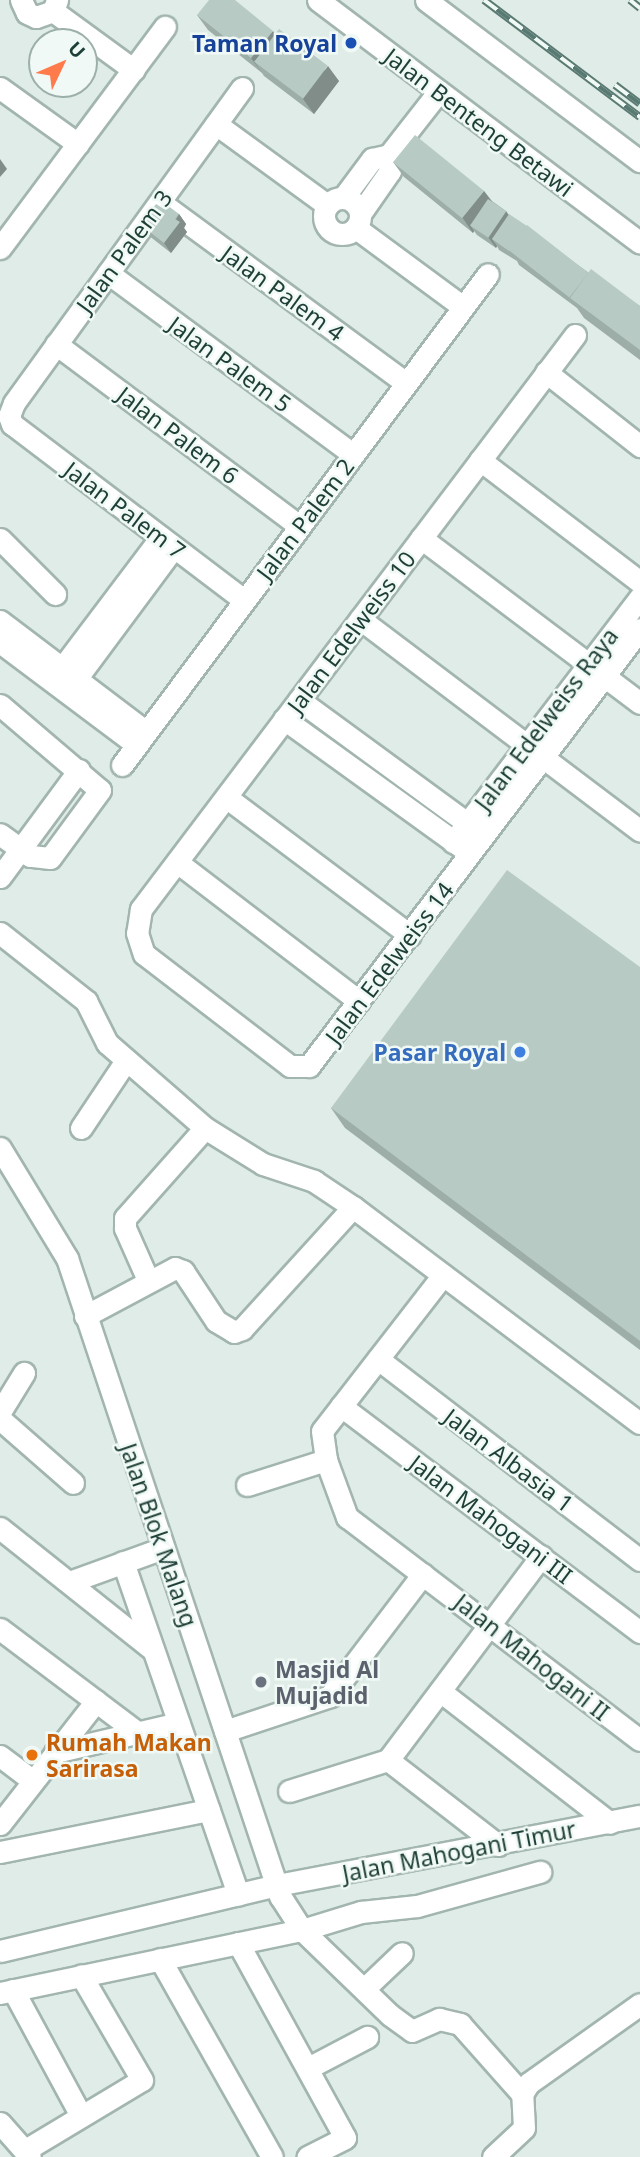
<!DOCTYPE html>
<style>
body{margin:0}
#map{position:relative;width:640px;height:2157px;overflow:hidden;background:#e0ece7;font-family:"Noto Sans",sans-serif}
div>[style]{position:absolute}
.roads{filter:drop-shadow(2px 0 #a2b5af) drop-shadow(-2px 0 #a2b5af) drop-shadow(0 2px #a2b5af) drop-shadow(0 -2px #a2b5af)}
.street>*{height:21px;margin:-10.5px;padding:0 10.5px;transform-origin:10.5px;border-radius:10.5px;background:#fff}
.street>.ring{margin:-10.5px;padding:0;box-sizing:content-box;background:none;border:21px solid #fff;border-radius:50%}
.secondary>*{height:21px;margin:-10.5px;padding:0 10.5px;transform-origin:10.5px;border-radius:10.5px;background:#fff}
.rail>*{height:8px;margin-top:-4px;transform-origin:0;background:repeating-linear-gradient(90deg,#f0f9f5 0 16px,#597a72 0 32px);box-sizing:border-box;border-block:2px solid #597a72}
.wall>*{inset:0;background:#9daea8}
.shaded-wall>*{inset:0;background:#808d88}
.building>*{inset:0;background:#b7cac3;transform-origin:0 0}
.dots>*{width:19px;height:19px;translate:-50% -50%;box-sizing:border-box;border:4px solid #f0f9f5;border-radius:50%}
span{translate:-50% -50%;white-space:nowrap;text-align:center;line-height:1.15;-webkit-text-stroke:5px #f0f9f5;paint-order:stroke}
.transit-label{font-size:23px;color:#164399;font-weight:700}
.right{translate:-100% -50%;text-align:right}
.street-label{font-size:23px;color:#1e3f37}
.shop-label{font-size:23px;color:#366cbe;font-weight:700}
.worship-label{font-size:23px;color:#5b616d;font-weight:700}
.left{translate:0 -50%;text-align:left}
.food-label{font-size:23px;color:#c56008;font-weight:700}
.north{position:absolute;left:28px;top:28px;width:70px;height:70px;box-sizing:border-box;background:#f0f9f5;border:2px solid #9cafa9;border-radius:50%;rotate:46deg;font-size:19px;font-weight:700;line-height:28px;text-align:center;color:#1e3f37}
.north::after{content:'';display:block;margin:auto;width:24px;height:32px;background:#ff7b4b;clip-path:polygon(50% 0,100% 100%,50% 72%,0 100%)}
</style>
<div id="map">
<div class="roads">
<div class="street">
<i style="left:21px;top:0;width:14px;rotate:65deg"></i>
<i style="left:27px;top:13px;width:10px;rotate:24deg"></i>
<i style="left:36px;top:17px;width:18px;rotate:-19deg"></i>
<i style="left:53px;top:11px;width:12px;rotate:-70deg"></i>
<i style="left:53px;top:11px;width:100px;rotate:36.1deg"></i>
<i style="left:0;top:88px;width:96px;rotate:35.7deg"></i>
<i style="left:242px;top:88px;width:389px;rotate:125.9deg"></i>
<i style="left:14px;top:403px;width:14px;rotate:111deg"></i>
<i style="left:9px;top:416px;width:9px;rotate:69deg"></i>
<i style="left:12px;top:424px;width:291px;rotate:37.2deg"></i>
<i style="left:216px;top:124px;width:137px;rotate:36.1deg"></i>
<i class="ring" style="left:324px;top:198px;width:15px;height:15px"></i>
<i style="left:343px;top:198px;width:49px;rotate:-53.4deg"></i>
<i style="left:372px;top:159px;width:17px;rotate:-13deg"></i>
<i style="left:389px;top:155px;width:81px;rotate:-52deg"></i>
<i style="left:161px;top:203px;width:304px;rotate:36.3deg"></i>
<i style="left:360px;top:214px;width:52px;rotate:-55.1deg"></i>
<i style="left:390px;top:171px;width:16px;rotate:-94deg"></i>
<i style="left:356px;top:228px;width:133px;rotate:36.4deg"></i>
<i style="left:0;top:248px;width:276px;rotate:-53.3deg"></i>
<i style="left:108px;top:273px;width:305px;rotate:36.5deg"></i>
<i style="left:575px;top:335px;width:720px;rotate:127.09deg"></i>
<i style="left:141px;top:909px;width:24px;rotate:99deg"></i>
<i style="left:137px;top:933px;width:22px;rotate:72deg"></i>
<i style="left:144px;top:954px;width:184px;rotate:37.5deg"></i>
<i style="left:290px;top:1066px;width:19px"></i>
<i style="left:309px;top:1066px;width:548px;rotate:-52.86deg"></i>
<i style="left:56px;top:344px;width:304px;rotate:36.8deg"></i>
<i style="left:546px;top:372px;width:120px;rotate:38.2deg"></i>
<i style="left:480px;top:460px;width:201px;rotate:37.3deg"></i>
<i style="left:421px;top:538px;width:274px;rotate:37deg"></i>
<i style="left:0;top:539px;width:78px;rotate:45deg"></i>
<i style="left:360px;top:619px;width:351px;rotate:37.1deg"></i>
<i style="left:0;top:621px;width:183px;rotate:37.2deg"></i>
<i style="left:0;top:642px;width:170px;rotate:36.9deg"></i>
<i style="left:62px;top:668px;width:164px;rotate:-52.9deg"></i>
<i style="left:76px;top:679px;width:164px;rotate:-53.4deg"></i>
<i style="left:299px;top:700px;width:222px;rotate:36.2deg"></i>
<i style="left:0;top:705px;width:131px;rotate:40.4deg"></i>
<i style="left:100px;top:790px;width:84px;rotate:126.3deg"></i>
<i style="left:50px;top:858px;width:20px;rotate:-174deg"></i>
<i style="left:30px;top:856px;width:37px;rotate:-144deg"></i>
<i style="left:284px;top:719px;width:222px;rotate:35.8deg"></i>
<i style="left:122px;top:765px;width:612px;rotate:-53.3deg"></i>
<i style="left:226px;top:797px;width:230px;rotate:36.9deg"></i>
<i style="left:453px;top:842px;width:308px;rotate:-52.6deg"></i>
<i style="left:177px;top:862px;width:229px;rotate:37.4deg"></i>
<i style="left:0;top:877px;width:133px;rotate:-53.6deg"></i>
<i style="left:0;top:933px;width:110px;rotate:38.3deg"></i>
<i style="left:86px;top:1001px;width:47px;rotate:63.4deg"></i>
<i style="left:107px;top:1043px;width:130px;rotate:40.9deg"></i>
<i style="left:205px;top:1128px;width:68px;rotate:31.8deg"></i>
<i style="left:263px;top:1164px;width:54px;rotate:18.4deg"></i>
<i style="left:314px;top:1181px;width:47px;rotate:33.7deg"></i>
<i style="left:353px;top:1207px;width:359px;rotate:37deg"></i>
<i style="left:81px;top:1128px;width:79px;rotate:-56.3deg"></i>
<i style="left:0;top:1148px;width:129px;rotate:58.7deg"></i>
<i style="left:67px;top:1258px;width:673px;rotate:71.54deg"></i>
<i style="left:280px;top:1896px;width:40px;rotate:57.1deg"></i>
<i style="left:302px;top:1930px;width:122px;rotate:44deg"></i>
<i style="left:390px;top:2015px;width:27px;rotate:36deg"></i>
<i style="left:412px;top:2031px;width:30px;rotate:-24deg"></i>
<i style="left:439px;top:2019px;width:22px;rotate:13deg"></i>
<i style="left:460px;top:2024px;width:94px;rotate:48.5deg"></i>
<i style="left:443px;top:1275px;width:197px;rotate:127.8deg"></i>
<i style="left:322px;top:1431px;width:29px;rotate:82deg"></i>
<i style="left:326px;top:1460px;width:61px;rotate:69.8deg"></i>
<i style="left:347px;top:1517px;width:368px;rotate:37.3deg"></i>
<i style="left:148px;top:1280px;width:57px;rotate:-113.9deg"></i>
<i style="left:125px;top:1228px;width:10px;rotate:-90deg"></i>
<i style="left:125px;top:1218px;width:120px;rotate:-48.4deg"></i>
<i style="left:85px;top:1316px;width:102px;rotate:-28.1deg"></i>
<i style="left:175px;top:1268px;width:9px;rotate:21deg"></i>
<i style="left:183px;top:1271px;width:60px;rotate:56.6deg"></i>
<i style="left:216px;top:1321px;width:21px;rotate:31deg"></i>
<i style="left:234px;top:1332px;width:9px;rotate:-21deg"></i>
<i style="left:242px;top:1329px;width:165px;rotate:-47.7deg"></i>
<i style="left:378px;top:1359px;width:330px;rotate:37.5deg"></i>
<i style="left:341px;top:1406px;width:375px;rotate:37.1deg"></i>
<i style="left:0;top:1412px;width:46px;rotate:-58.4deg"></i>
<i style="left:0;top:1419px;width:97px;rotate:41.2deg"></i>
<i style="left:247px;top:1485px;width:83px;rotate:-17.6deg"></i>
<i style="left:0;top:1528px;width:193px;rotate:38.5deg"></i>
<i style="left:123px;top:1562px;width:352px;rotate:70.9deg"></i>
<i style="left:72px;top:1581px;width:97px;rotate:-19.9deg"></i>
<i style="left:0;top:1629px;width:173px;rotate:37deg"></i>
<i style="left:440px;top:1691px;width:215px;rotate:37.8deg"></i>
<i style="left:225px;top:1731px;width:111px;rotate:-18.4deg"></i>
<i style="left:330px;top:1696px;width:153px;rotate:-52.7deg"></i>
<i style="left:55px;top:1752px;width:127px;rotate:-13.2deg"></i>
<i style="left:0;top:1756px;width:41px;rotate:37.1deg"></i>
<i style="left:388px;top:1760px;width:139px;rotate:37.7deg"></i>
<i style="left:289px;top:1791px;width:104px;rotate:-17.4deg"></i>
<i style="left:388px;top:1760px;width:255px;rotate:-53.1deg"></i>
<i style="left:0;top:1824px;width:156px;rotate:-52deg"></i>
<i style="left:0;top:1852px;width:213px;rotate:-11.4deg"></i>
<i style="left:238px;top:1943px;width:222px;rotate:61.2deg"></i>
<i style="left:345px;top:2138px;width:42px;rotate:153.4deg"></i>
<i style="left:0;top:1951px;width:285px;rotate:-13.4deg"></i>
<i style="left:277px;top:1885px;width:369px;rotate:-10.8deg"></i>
<i style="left:160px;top:1959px;width:227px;rotate:60.5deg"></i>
<i style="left:364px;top:1989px;width:52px;rotate:-43.5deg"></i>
<i style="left:13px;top:1990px;width:143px;rotate:61.6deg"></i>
<i style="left:0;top:1993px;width:309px;rotate:-11.8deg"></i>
<i style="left:302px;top:1930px;width:62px;rotate:-17deg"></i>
<i style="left:361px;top:1912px;width:56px;rotate:-6.1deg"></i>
<i style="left:417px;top:1906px;width:128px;rotate:-15.5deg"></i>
<i style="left:308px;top:2068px;width:67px;rotate:-27.7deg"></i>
<i style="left:0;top:2123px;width:45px;rotate:48.6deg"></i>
<i style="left:27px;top:2149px;width:134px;rotate:-31deg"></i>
<i style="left:142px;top:2080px;width:121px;rotate:-120.2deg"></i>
</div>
<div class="secondary">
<i style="left:318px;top:0;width:403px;rotate:37deg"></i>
<i style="left:426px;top:0;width:268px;rotate:37deg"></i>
<i style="left:493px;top:2157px;width:42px;rotate:-43.1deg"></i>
<i style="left:524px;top:2128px;width:34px;rotate:-93deg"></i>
<i style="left:522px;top:2094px;width:13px;rotate:-58deg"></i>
<i style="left:529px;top:2083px;width:136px;rotate:-35.4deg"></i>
</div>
</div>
<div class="rail">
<i style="left:484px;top:0;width:195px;rotate:36.9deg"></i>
<i style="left:630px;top:0;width:13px;rotate:39deg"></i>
<i style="left:615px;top:85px;width:31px;rotate:37deg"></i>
</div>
<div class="wall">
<i style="clip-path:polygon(197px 15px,275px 33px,339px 81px,314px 114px,264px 76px,262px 73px,208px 30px)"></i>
<i style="clip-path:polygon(393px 162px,484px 191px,492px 201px,506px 211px,508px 214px,589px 273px,640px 306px,640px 360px,584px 318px,577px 308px,519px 265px,517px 261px,499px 250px,497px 246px,496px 248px,477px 235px,474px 231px,473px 233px,404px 177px)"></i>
<i style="clip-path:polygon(164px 209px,179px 214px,186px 224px,184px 228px,187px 232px,171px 253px,148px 235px,141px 225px)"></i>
<i style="clip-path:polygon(640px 967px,640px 1350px,345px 1128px,331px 1108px)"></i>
</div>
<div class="shaded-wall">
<i style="clip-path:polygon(273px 31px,284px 46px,254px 61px,262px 73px,251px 58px)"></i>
<i style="clip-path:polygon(328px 66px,339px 81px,314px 114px,303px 99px)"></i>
<i style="clip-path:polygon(0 159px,7px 169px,0 177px)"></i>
<i style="clip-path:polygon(484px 191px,495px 206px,470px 225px,474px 231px,473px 233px,462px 217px)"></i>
<i style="clip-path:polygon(506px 211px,513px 222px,492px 239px,497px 246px,496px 248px,488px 237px)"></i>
<i style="clip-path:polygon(179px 214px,186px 224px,184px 228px,187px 232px,171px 253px,164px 243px)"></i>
</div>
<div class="building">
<i style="clip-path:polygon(209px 0,235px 0,273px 31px,251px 58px,197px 15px)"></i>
<i style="left:279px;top:29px;width:61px;height:41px;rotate:37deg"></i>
<i style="left:415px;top:135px;width:89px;height:35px;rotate:39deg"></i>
<i style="left:488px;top:199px;width:22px;height:32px;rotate:34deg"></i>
<i style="clip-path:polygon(156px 204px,164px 209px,167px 205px,179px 214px,175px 219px,180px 222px,164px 243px,141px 225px)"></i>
<i style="clip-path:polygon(509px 214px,527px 226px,509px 250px,509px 251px,492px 239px)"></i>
<i style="left:527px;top:225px;width:78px;height:31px;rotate:38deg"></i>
<i style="clip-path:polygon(591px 269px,640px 306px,640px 350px,570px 298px)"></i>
<i style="clip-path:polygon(507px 870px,640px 967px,640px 1341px,331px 1108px)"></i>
</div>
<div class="dots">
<i style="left:351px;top:43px;background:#1a4fb4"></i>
<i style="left:520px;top:1052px;background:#3f7fe0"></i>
<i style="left:261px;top:1682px;background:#6b7280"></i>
<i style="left:32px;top:1755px;background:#e8710a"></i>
</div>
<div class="transit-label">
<span class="right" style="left:337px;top:43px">Taman Royal</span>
</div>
<div class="street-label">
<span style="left:479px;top:122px;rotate:37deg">Jalan Benteng Betawi</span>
<span style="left:124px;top:251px;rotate:-54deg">Jalan Palem 3</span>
<span style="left:283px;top:293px;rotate:36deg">Jalan Palem 4</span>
<span style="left:230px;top:364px;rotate:36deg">Jalan Palem 5</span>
<span style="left:178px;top:435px;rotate:37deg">Jalan Palem 6</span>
<span style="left:125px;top:510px;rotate:37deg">Jalan Palem 7</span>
<span style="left:305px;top:519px;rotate:-53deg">Jalan Palem 2</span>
<span style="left:351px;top:632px;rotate:-53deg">Jalan Edelweiss 10</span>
<span style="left:546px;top:719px;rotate:-53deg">Jalan Edelweiss Raya</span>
<span style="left:389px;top:963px;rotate:-53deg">Jalan Edelweiss 14</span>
<span style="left:509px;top:1460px;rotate:37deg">Jalan Albasia 1</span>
<span style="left:491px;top:1519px;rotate:37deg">Jalan Mahogani III</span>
<span style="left:159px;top:1535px;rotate:71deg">Jalan Blok Malang</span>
<span style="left:532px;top:1657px;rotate:38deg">Jalan Mahogani II</span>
<span style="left:459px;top:1851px;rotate:-11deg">Jalan Mahogani Timur</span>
</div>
<div class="shop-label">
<span class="right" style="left:506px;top:1052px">Pasar Royal</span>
</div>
<div class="worship-label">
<span class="left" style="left:275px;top:1682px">Masjid Al<br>Mujadid</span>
</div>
<div class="food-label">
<span class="left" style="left:46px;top:1755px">Rumah Makan<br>Sarirasa</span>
</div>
<div class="north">U</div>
</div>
